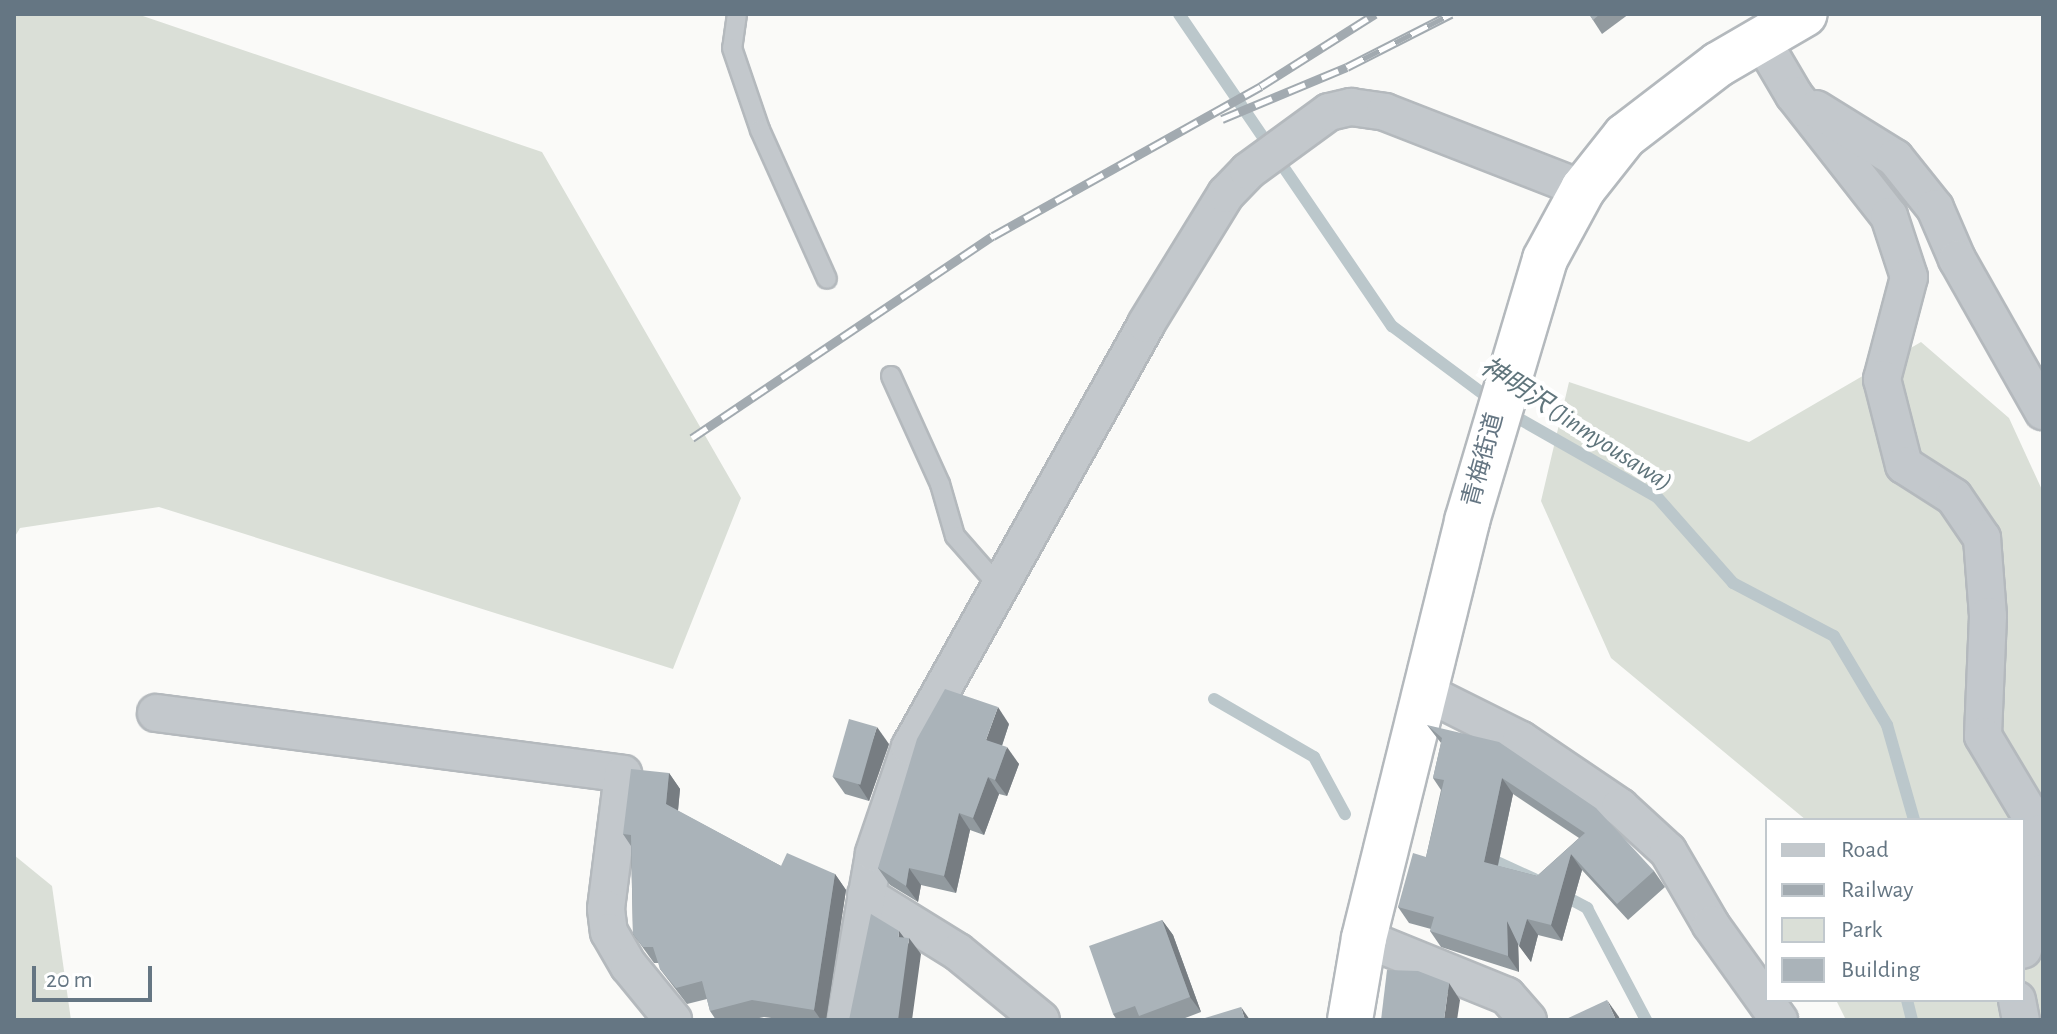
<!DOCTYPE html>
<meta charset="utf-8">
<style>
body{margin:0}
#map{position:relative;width:2057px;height:1034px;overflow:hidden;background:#fafaf8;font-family:"Alegreya Sans","Noto Sans JP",sans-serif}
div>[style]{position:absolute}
.green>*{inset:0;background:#dadfd7}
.stream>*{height:12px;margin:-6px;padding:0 6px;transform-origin:6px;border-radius:6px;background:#bbc7cb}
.roads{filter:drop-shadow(2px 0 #b4b9bd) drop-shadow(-2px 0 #b4b9bd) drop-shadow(0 2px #b4b9bd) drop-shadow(0 -2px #b4b9bd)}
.service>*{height:18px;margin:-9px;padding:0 9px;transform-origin:9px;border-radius:9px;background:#c3c8cc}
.minor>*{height:36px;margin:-18px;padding:0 18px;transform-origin:18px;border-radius:18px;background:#c3c8cc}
.trunk>*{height:44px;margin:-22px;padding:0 22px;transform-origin:22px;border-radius:22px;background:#fff}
.rail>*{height:9px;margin-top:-4.5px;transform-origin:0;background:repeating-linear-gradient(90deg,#fff 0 18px,#a2aab0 0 36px);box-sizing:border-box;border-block:2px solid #a2aab0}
.wall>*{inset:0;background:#929a9f}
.shaded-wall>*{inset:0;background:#777d82}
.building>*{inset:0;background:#aab3b9;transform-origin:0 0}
span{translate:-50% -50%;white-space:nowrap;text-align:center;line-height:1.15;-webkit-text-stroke:8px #fff;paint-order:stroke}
.street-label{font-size:24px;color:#657683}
.water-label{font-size:26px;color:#60757c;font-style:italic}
.frame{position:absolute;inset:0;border:16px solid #657683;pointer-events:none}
.legend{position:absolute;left:1765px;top:818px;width:260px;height:184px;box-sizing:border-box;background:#fff;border:2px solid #c1c8cd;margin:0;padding:10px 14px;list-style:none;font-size:24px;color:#657683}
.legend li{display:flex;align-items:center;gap:16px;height:40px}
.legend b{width:40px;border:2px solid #c1c8cd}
.scale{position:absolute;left:32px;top:966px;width:120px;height:36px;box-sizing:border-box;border:4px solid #657683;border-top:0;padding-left:10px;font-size:24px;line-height:28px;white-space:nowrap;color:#657683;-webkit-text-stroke:6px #fff;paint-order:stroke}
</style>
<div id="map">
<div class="green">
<i style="clip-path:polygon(14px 14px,137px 14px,542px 152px,741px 498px,673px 669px,159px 507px,20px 528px,14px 538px)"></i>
<i style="clip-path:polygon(1921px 342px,2009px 418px,2043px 492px,2043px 1020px,1846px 1020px,1836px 1000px,2023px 1000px,2023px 820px,1806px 820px,1611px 658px,1541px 501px,1569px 382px,1749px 442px)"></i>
<i style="clip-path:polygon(14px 855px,52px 886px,71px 1020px,14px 1020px)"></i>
</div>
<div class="stream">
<i style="left:1179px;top:14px;width:378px;rotate:55.7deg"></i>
<i style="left:1392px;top:326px;width:127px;rotate:36.7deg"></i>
<i style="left:1509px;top:413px;width:170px;rotate:29.6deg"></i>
<i style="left:1657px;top:497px;width:115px;rotate:48.5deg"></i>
<i style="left:1733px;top:583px;width:114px;rotate:27.7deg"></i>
<i style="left:1834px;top:636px;width:104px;rotate:59.2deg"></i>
<i style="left:1887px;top:725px;width:99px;rotate:74.1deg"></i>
<i style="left:1214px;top:699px;width:116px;rotate:30.1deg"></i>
<i style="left:1314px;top:757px;width:65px;rotate:61.5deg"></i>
<i style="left:1486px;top:857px;width:53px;rotate:24.6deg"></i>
<i style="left:1561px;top:894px;width:30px;rotate:28deg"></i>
<i style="left:1587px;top:908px;width:127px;rotate:62.2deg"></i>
<i style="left:1907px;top:1000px;width:21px;rotate:76deg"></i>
</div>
<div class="roads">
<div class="service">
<i style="left:737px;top:14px;width:34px;rotate:98deg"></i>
<i style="left:732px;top:48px;width:87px;rotate:71.1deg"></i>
<i style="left:760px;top:130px;width:163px;rotate:65.8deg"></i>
<i style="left:891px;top:376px;width:119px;rotate:65.6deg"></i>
<i style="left:940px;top:484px;width:54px;rotate:73.9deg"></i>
<i style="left:955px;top:536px;width:64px;rotate:48.8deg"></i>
</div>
<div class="minor">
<i style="left:1761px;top:39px;width:65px;rotate:59.5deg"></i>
<i style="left:1794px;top:95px;width:154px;rotate:51.9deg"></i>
<i style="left:1889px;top:216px;width:64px;rotate:71.8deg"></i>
<i style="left:1909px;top:277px;width:106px;rotate:104.8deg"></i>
<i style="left:1882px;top:379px;width:89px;rotate:75.7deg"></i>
<i style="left:1904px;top:465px;width:59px;rotate:32.6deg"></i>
<i style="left:1954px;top:497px;width:50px;rotate:55.7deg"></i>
<i style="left:1982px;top:538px;width:78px;rotate:85.6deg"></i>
<i style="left:1988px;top:616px;width:120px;rotate:92.4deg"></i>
<i style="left:1983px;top:736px;width:113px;rotate:59.1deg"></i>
<i style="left:2041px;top:833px;width:40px;rotate:88.6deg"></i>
<i style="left:2042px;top:873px;width:79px;rotate:103.9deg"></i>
<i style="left:1816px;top:109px;width:93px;rotate:31.8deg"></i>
<i style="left:1895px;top:158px;width:64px;rotate:51.3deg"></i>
<i style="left:1935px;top:208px;width:56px;rotate:66.7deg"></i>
<i style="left:1957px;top:259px;width:175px;rotate:60.5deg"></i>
<i style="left:1425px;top:692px;width:107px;rotate:26.6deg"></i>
<i style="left:1521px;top:740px;width:120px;rotate:34.1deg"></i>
<i style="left:1620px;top:807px;width:65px;rotate:42.5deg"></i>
<i style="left:1668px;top:851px;width:86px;rotate:59.8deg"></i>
<i style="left:1711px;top:925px;width:117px;rotate:54.4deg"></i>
<i style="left:156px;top:713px;width:471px;rotate:7.4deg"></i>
<i style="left:623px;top:774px;width:136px;rotate:97.2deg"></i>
<i style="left:606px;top:909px;width:23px;rotate:83deg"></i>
<i style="left:609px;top:932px;width:39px;rotate:60deg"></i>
<i style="left:629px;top:966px;width:70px;rotate:50.8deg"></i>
<i style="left:866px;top:895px;width:108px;rotate:31.8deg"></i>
<i style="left:958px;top:952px;width:107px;rotate:39.3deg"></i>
<i style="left:1364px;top:938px;width:154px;rotate:22.1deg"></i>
<i style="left:1507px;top:996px;width:32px;rotate:49deg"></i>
<i style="left:2017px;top:1000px;width:20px;rotate:79deg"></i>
<i style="left:845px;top:1020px;width:169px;rotate:-80.1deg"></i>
<i style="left:874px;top:853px;width:112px;rotate:-71.2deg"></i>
<i style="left:910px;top:747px;width:484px;rotate:-60.8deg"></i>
<i style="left:1146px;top:324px;width:153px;rotate:-58.4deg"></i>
<i style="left:1226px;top:194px;width:32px;rotate:-46deg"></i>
<i style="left:1248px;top:171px;width:100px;rotate:-36.1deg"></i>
<i style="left:1329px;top:112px;width:23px;rotate:-13deg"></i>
<i style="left:1351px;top:107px;width:34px;rotate:8deg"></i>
<i style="left:1385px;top:112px;width:212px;rotate:21.3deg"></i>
</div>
<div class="trunk">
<i style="left:1350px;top:1020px;width:83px;rotate:-80.3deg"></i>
<i style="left:1364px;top:938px;width:430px;rotate:-76.1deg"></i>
<i style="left:1467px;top:521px;width:273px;rotate:-73.4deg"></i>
<i style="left:1545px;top:259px;width:80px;rotate:-61.5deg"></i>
<i style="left:1583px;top:189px;width:68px;rotate:-51.6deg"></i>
<i style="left:1625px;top:136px;width:118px;rotate:-37.5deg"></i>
<i style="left:1719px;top:64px;width:99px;rotate:-30.2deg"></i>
</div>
</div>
<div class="rail">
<i style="left:1222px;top:119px;width:135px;rotate:-22.6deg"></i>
<i style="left:1347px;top:67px;width:117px;rotate:-27deg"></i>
<i style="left:692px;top:438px;width:362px;rotate:-33.9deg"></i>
<i style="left:993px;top:236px;width:307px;rotate:-29.2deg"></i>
<i style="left:1261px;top:86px;width:135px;rotate:-32.3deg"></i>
</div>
<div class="wall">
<i style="clip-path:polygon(1589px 14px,1629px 14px,1602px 34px)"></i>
<i style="clip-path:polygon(1009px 724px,1002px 746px,1019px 764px,1007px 796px,999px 794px,984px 835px,970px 830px,956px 893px,921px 885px,918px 902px,890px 885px,878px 868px)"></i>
<i style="clip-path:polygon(evenodd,1427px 725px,1654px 871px,1665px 887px,1628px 920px,1582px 870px,1562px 941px,1538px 935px,1531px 962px,1518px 944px,1519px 972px,1441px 947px,1430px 931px,1431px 929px,1409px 923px,1398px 907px,1426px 857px,1441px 790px,1433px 778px,1441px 743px,1427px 725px,1513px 794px,1579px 838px,1537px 876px,1498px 866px,1513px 794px)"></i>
<i style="clip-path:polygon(889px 744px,869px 801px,845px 794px,833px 777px)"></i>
<i style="clip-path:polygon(669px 773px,680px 789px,678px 811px,781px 866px,835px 874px,846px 890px,826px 1020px,786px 1020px,764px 1017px,750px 1020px,716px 1020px,710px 1011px,707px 999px,687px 1004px,660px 969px,659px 963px,654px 963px,633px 934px,631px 846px,623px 834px)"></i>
<i style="clip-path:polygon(1162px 920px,1173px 935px,1201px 1012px,1180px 1020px,1117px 1020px,1113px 1014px)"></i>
</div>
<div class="shaded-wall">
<i style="clip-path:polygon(998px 707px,1009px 724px,998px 757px,986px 740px)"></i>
<i style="clip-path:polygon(877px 727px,889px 744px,869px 801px,858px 784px)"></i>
<i style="clip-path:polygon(1007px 747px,1019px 764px,1007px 796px,995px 780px)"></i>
<i style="clip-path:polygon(669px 773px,680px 789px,677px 820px,666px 804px)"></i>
<i style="clip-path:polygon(988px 777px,999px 794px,984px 835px,973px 818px)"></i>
<i style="clip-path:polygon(1502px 778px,1513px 794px,1495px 878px,1484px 862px)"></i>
<i style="clip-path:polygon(959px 813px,970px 830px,956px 893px,944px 876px)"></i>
<i style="clip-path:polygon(1571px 854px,1582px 870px,1562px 941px,1551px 925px)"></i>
<i style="clip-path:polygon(909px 868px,921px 885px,918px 902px,906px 886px)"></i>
<i style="clip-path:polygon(835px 874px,846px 890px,826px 1020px,821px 1020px,814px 1010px)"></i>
<i style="clip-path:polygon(1527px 919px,1538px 935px,1531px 962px,1519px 946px)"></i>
<i style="clip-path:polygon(1162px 920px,1173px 935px,1201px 1012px,1190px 997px)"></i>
<i style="clip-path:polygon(1507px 921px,1518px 937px,1519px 972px,1508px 956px)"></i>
<i style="clip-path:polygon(899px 931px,909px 944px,909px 938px,921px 954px,912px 1020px,898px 1020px)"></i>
<i style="clip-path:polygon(1449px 983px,1460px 1000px,1457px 1020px,1444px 1020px)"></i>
<i style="clip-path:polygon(1607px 1000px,1619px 1017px,1620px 1020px,1616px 1020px)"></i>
<i style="clip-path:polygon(1241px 1007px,1250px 1020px,1245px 1020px)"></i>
</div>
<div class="building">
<i style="clip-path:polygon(1589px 14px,1600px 14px,1593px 20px)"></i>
<i style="clip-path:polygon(945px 689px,998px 707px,986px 740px,1007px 747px,995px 780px,988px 777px,973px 818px,959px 813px,944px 876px,909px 868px,906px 886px,878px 868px,917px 739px)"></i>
<i style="left:849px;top:719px;width:29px;height:60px;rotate:16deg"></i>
<i style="clip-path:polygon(evenodd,1427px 725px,1499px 742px,1596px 808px,1654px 871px,1617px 904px,1571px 854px,1551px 925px,1527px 919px,1519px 946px,1507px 921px,1508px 956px,1430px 931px,1434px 917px,1398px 907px,1413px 853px,1426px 857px,1444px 780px,1433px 778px,1442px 738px,1427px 725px,1502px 778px,1585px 833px,1537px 876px,1484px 862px,1502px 778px)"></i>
<i style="clip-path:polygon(631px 769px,669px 773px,666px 804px,781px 866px,787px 853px,835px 874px,814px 1010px,752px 1000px,710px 1011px,702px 981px,676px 988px,660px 969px,653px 947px,643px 947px,633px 934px,631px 835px,623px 834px)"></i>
<i style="clip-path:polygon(871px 914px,899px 931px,898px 937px,909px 938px,898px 1020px,849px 1020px)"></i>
<i style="clip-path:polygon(1162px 920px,1190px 997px,1139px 1016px,1135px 1006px,1113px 1014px,1089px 946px)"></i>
<i style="clip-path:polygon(1387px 970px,1418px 971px,1449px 983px,1444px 1020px,1381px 1020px)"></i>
<i style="clip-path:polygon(1607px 1000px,1616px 1020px,1564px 1020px)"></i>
<i style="clip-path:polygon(1241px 1007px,1245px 1020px,1205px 1020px,1205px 1018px)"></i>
</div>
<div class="street-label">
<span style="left:1484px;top:460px;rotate:-75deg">青梅街道</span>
</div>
<div class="water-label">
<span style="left:1576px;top:425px;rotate:33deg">神明沢 (Jinmyousawa)</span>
</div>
<div class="frame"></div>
<ul class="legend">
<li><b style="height:10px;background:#c3c8cc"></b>Road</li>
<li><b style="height:10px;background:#a2aab0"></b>Railway</li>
<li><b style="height:22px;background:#dadfd7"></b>Park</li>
<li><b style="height:22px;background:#aab3b9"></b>Building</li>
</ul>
<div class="scale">20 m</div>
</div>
